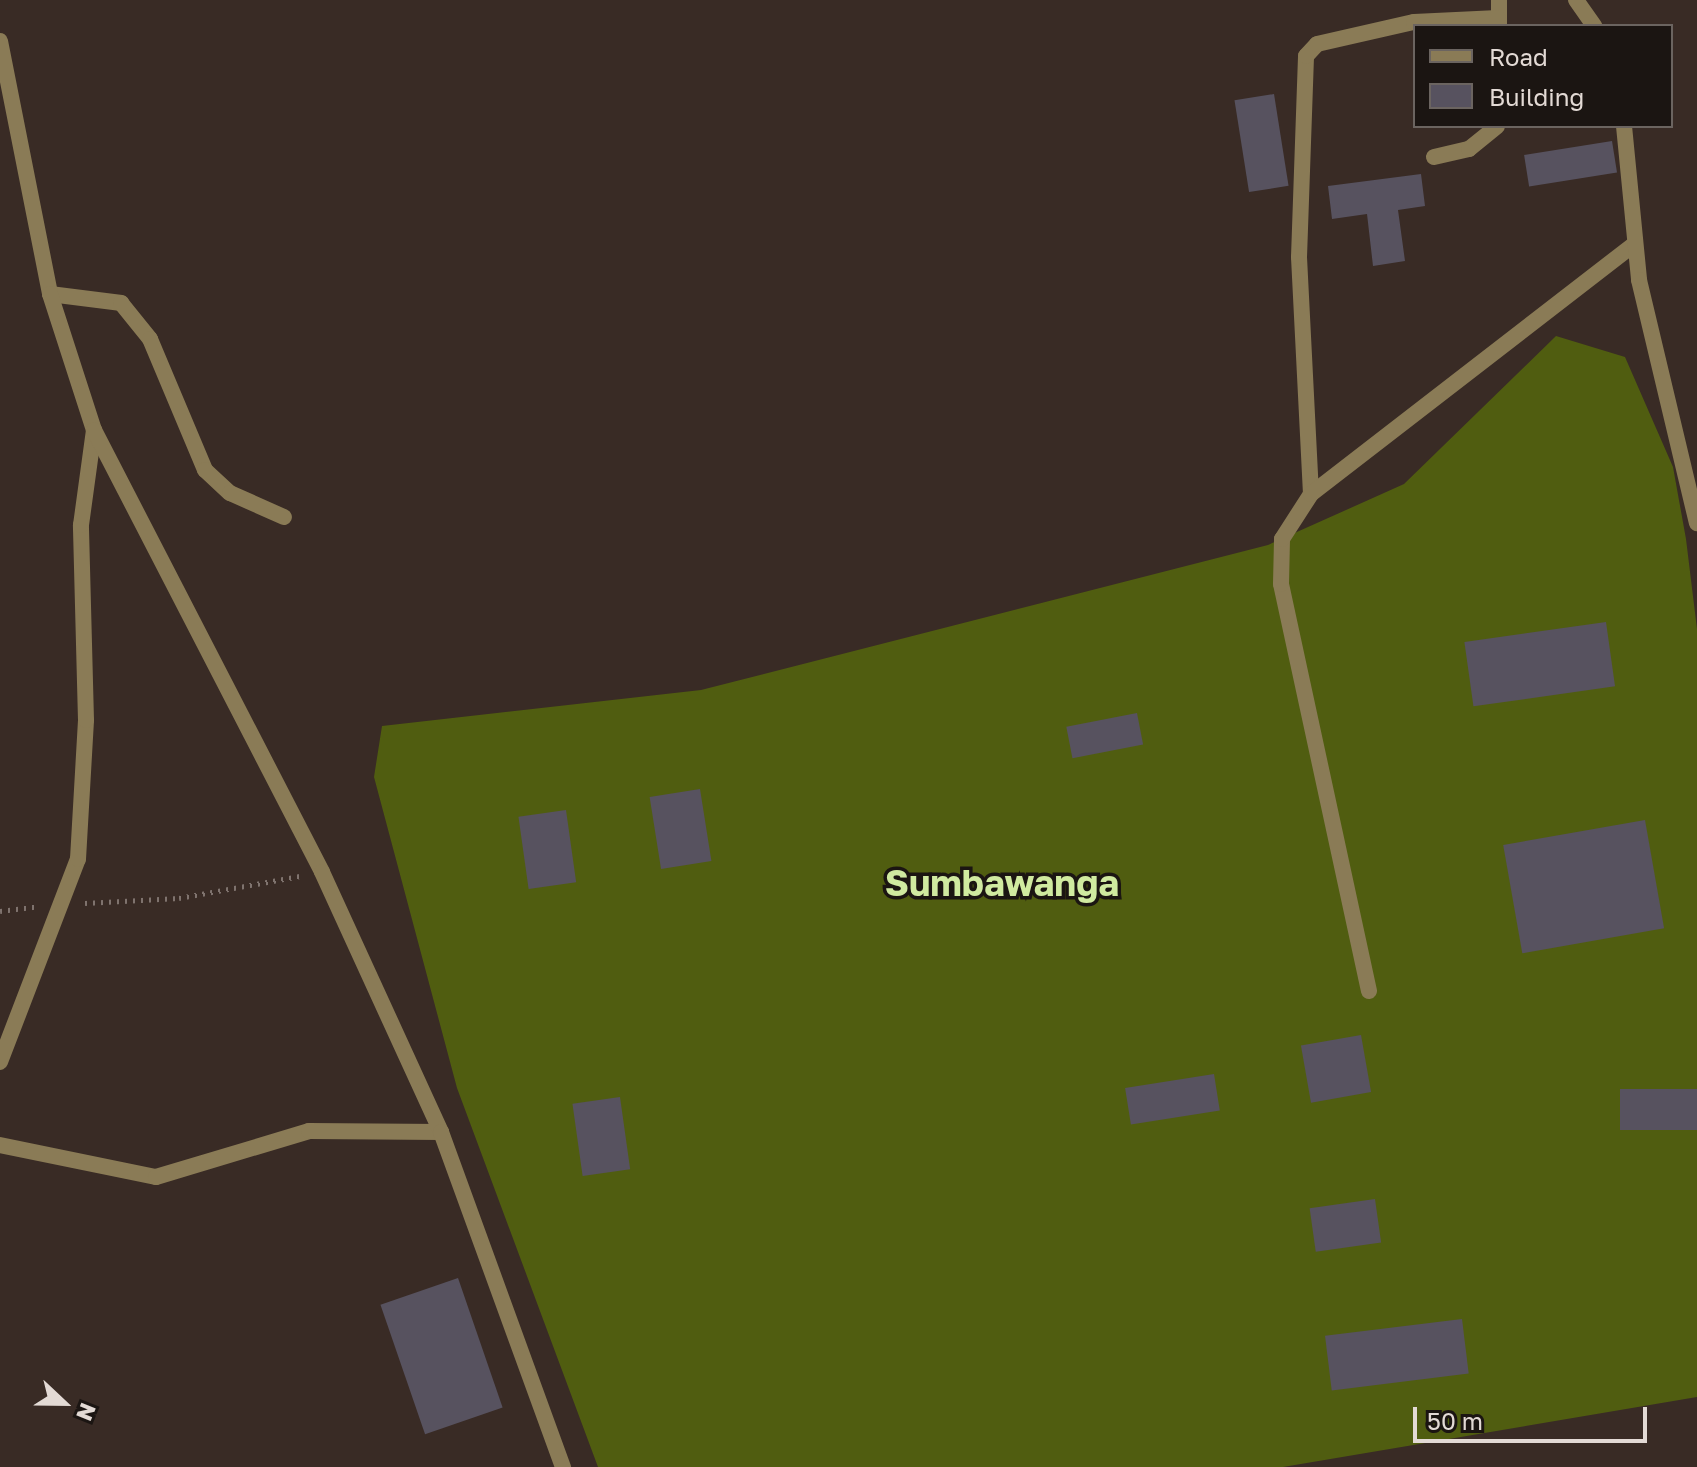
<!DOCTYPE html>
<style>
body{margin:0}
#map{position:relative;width:1697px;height:1467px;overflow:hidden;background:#392b25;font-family:"Golos Text",sans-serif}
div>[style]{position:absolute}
.forest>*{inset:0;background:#505d10}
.building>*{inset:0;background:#57525f;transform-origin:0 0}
.path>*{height:5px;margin-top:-2.5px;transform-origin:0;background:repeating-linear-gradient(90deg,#7f736e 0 2px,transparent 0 8px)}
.service>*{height:16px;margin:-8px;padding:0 8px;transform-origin:8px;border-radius:8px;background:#8a7b56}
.minor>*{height:16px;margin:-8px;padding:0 8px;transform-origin:8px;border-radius:8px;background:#8a7b56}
.tertiary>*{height:16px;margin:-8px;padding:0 8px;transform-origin:8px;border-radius:8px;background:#8a7b56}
span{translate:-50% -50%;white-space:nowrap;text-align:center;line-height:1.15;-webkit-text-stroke:7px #1b1512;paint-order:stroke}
.town-label{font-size:36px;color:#d0eaa0;font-weight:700}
.legend{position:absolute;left:1413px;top:24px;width:260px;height:104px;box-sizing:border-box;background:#1b1512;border:2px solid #6b6460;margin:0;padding:10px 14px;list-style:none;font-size:24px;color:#e3dad5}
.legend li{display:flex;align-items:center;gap:16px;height:40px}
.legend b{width:40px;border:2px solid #6b6460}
.north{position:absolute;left:24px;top:1363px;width:80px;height:80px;-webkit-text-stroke:6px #1b1512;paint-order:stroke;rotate:112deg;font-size:22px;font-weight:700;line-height:32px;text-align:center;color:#e3dad5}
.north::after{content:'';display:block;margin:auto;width:28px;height:36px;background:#e3dad5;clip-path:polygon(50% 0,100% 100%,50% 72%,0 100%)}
.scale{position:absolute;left:1413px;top:1407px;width:234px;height:36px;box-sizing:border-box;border:4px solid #e3dad5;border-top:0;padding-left:10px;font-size:24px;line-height:28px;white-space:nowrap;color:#e3dad5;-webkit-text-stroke:6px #1b1512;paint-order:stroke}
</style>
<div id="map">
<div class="forest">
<i style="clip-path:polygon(1556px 336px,1625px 357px,1673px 467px,1686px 539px,1697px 629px,1697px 1397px,1283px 1467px,598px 1467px,457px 1088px,374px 777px,382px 726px,701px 690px,1268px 545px,1404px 484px)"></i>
</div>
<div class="building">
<i style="left:1274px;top:94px;width:93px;height:40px;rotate:81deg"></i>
<i style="left:1612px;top:141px;width:32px;height:89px;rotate:81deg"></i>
<i style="clip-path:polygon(1421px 174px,1425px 206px,1398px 210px,1405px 261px,1373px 266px,1367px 214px,1332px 219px,1328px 186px)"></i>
<i style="left:1606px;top:622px;width:65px;height:143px;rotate:82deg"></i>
<i style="left:1137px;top:713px;width:32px;height:72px;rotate:79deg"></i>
<i style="left:700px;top:789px;width:73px;height:51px;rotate:81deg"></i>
<i style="left:566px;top:810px;width:73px;height:48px;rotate:82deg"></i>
<i style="left:1645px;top:820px;width:110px;height:144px;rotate:80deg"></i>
<i style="left:1361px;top:1035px;width:58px;height:61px;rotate:80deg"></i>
<i style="left:1214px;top:1074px;width:37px;height:90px;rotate:81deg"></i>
<i style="left:1697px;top:1089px;width:41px;height:77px;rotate:90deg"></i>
<i style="left:620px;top:1097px;width:73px;height:48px;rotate:82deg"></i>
<i style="left:1375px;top:1199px;width:44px;height:66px;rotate:82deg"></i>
<i style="left:458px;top:1278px;width:137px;height:82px;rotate:71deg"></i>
<i style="left:1462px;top:1319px;width:55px;height:138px;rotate:83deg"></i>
</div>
<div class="path">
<i style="left:85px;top:903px;width:94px;rotate:-3deg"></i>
<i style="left:179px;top:898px;width:123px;rotate:-10.3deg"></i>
<i style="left:0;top:911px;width:35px;rotate:-7deg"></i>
</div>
<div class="service">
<i style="left:1499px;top:0;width:26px;rotate:90deg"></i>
<i style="left:1434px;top:157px;width:36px;rotate:-13deg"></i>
<i style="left:1469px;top:149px;width:36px;rotate:-39deg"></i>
<i style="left:50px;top:294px;width:72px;rotate:7.2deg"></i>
<i style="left:121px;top:303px;width:46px;rotate:51.1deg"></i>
<i style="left:150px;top:339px;width:142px;rotate:67.2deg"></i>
<i style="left:205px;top:470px;width:34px;rotate:43deg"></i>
<i style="left:230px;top:493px;width:59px;rotate:24deg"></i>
<i style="left:1311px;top:494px;width:237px;rotate:-92.9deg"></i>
<i style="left:1299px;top:257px;width:201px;rotate:-88deg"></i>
<i style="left:1306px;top:56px;width:16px;rotate:-47deg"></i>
<i style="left:1317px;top:44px;width:99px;rotate:-12.8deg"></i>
<i style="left:1414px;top:22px;width:84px;rotate:-2.7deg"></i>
<i style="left:1369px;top:991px;width:416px;rotate:-102.2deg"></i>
<i style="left:1281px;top:584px;width:45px;rotate:-88.7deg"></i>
<i style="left:1282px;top:539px;width:54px;rotate:-57.2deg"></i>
<i style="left:1311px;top:494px;width:408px;rotate:-37.7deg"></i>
<i style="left:0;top:1062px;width:217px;rotate:-69deg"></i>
<i style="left:78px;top:859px;width:139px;rotate:-86.7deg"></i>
<i style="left:86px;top:720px;width:195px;rotate:-91.5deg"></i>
<i style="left:81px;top:525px;width:96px;rotate:-82.2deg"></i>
<i style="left:0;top:1145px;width:159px;rotate:11.6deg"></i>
<i style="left:156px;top:1177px;width:160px;rotate:-16.7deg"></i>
<i style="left:309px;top:1131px;width:132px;rotate:0.4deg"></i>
</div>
<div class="minor">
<i style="left:1576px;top:0;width:32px;rotate:55deg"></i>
<i style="left:1624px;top:126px;width:155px;rotate:84.4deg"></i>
<i style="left:1639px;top:280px;width:250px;rotate:76.6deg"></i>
</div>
<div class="tertiary">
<i style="left:0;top:41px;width:258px;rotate:78.8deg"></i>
<i style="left:50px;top:294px;width:143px;rotate:72.1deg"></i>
<i style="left:94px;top:430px;width:497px;rotate:62.7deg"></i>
<i style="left:322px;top:872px;width:286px;rotate:65.4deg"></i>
<i style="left:441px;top:1132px;width:357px;rotate:70deg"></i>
</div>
<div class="town-label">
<span style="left:1002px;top:883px">Sumbawanga</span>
</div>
<ul class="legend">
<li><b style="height:10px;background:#8a7b56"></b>Road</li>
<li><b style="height:22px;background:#57525f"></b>Building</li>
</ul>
<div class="north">N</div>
<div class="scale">50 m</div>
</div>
